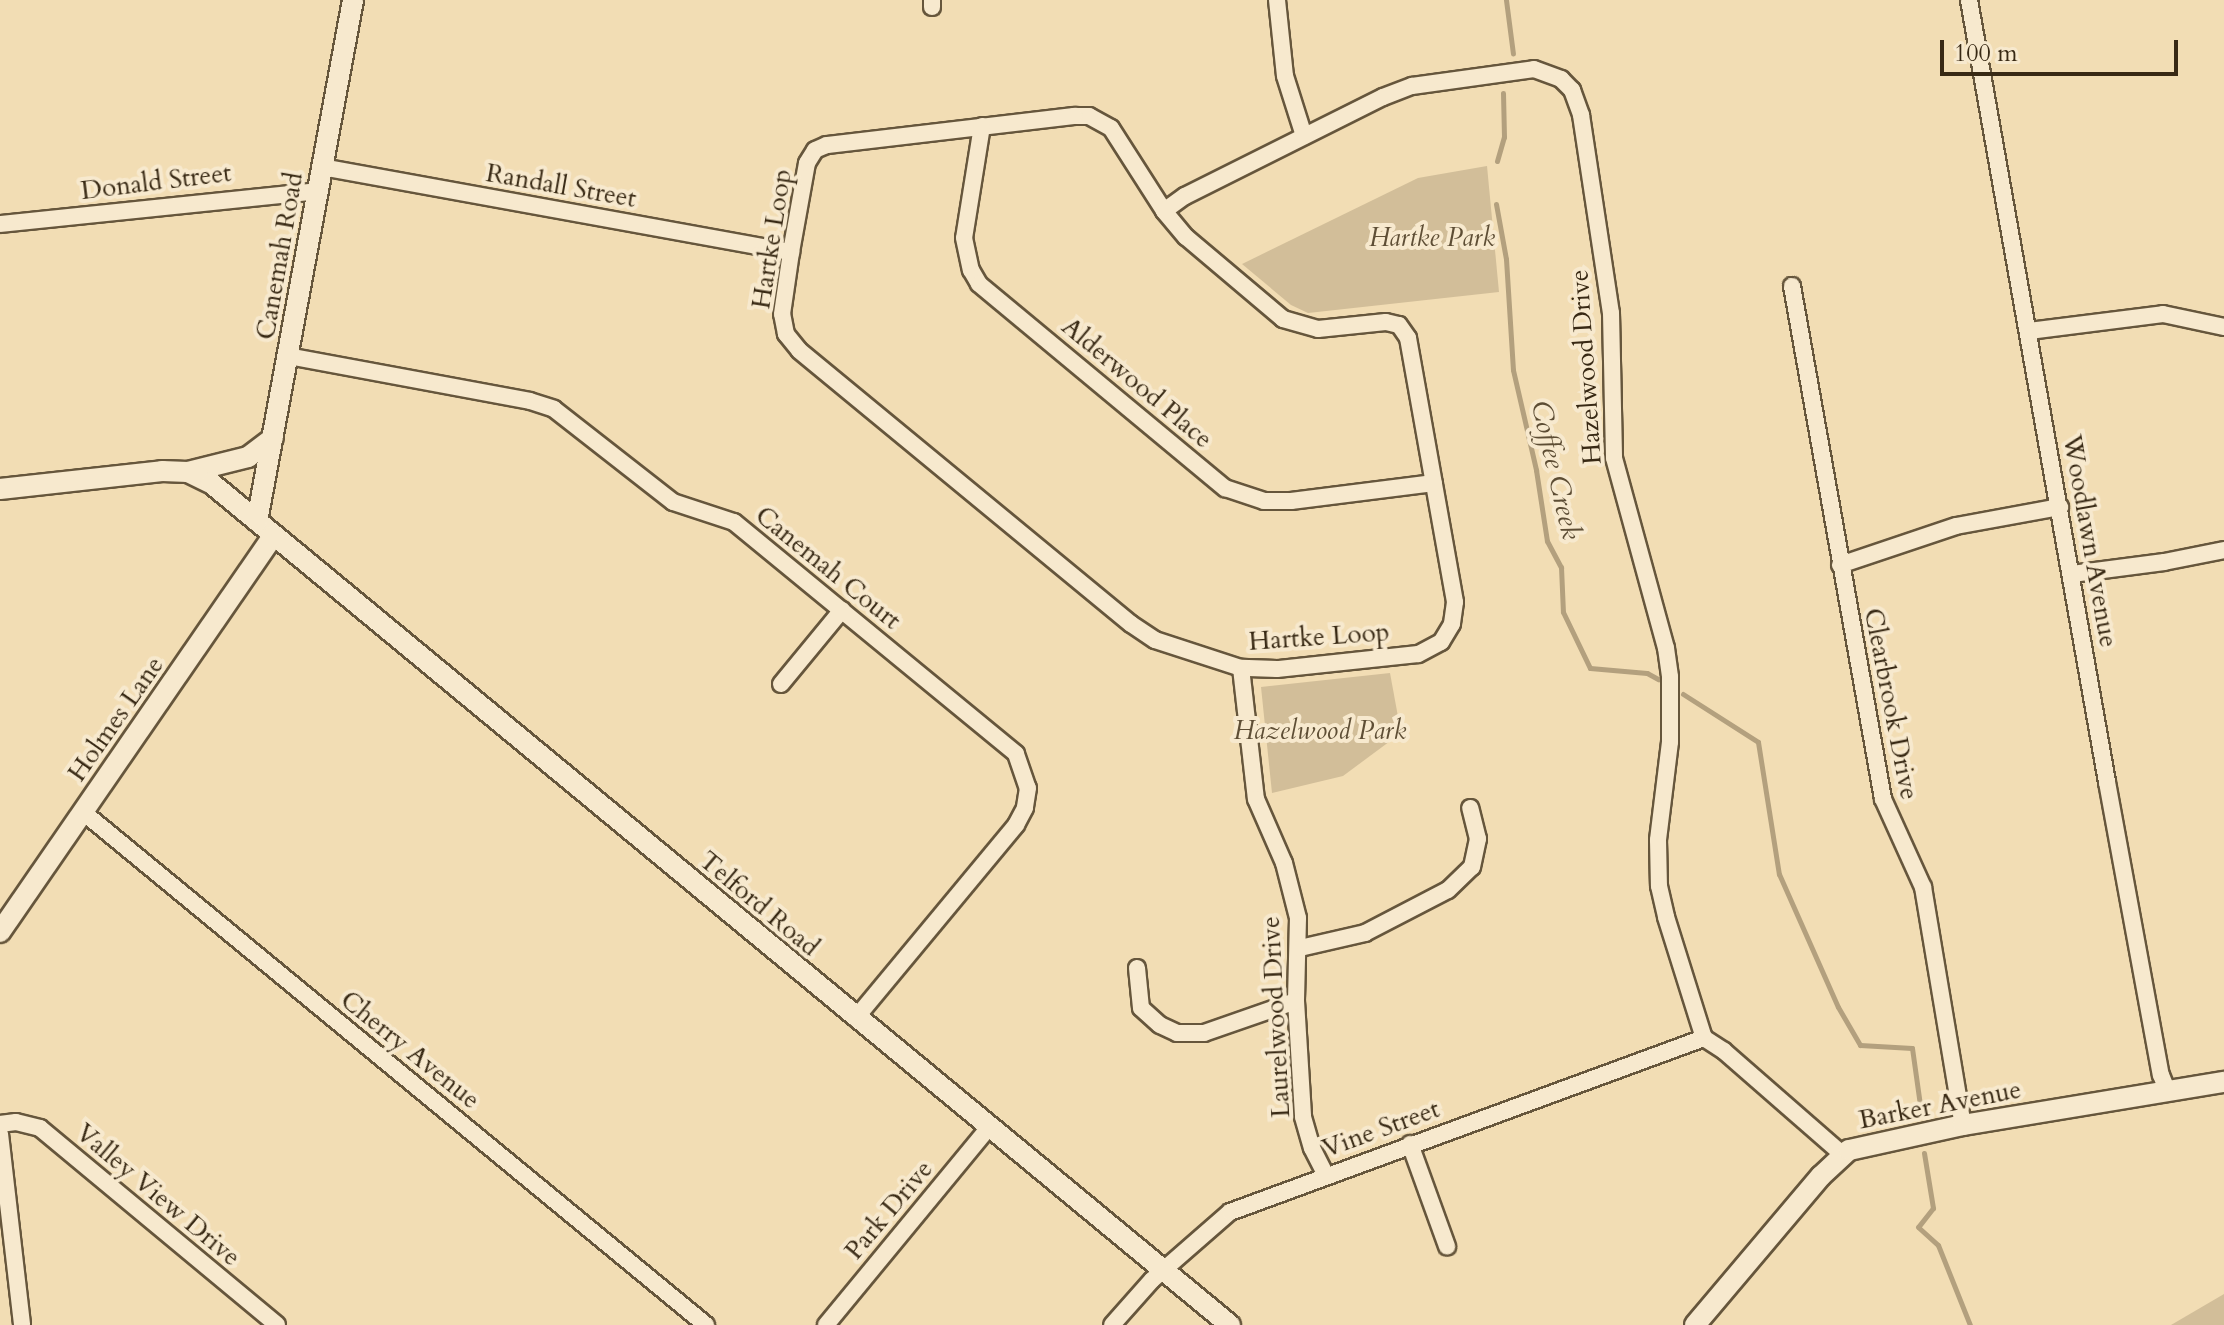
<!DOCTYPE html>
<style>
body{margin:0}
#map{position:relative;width:2224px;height:1325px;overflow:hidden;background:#f2ddb4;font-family:Cardo,serif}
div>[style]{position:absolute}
.green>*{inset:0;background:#d2be99}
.stream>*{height:5px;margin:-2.5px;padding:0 2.5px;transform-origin:2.5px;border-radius:2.5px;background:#b3a07e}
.roads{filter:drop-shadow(2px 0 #66563c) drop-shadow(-2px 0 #66563c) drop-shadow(0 2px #66563c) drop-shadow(0 -2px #66563c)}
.minor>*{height:16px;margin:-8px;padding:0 8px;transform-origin:8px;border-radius:8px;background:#f7e9ce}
.tertiary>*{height:20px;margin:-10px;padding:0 10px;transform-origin:10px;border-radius:10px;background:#f7e9ce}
span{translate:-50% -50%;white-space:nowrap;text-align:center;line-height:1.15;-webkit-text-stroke:8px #f7e9ce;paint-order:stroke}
.street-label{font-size:26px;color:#382914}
.park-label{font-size:26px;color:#5e4e35;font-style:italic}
.water-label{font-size:28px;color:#5d4d34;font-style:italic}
.scale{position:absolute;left:1940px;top:40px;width:238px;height:36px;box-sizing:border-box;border:4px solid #382914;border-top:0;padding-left:10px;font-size:24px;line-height:28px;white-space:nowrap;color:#382914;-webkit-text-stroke:6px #f7e9ce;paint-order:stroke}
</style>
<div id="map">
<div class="green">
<i style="clip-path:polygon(1487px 166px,1499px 292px,1308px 313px,1291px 305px,1242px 264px,1418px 178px)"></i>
<i style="clip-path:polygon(1390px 673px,1401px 733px,1343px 776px,1272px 793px,1261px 687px)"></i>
<i style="clip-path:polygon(2224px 1294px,2224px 1325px,2171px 1325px)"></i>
</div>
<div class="stream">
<i style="left:1506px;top:0;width:54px;rotate:82.6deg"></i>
<i style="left:1497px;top:161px;width:25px;rotate:-74deg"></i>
<i style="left:1504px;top:137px;width:44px;rotate:-91.3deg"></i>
<i style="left:1496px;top:204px;width:56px;rotate:79.7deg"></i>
<i style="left:1506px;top:259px;width:111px;rotate:86.4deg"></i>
<i style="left:1513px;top:370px;width:103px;rotate:77deg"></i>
<i style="left:1536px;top:470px;width:72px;rotate:81.2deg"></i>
<i style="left:1547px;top:541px;width:30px;rotate:62deg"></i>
<i style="left:1561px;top:567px;width:45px;rotate:87.5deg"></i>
<i style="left:1563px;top:612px;width:62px;rotate:64.3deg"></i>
<i style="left:1590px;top:668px;width:57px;rotate:5deg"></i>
<i style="left:1647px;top:673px;width:13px;rotate:29deg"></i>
<i style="left:1683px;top:694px;width:89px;rotate:32.6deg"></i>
<i style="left:1758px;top:742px;width:134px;rotate:81deg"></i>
<i style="left:1779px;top:874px;width:145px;rotate:66.1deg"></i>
<i style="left:1838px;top:1007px;width:44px;rotate:59.9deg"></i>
<i style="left:1860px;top:1045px;width:52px;rotate:3.3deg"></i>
<i style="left:1912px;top:1048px;width:65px;rotate:82deg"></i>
<i style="left:1924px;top:1153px;width:56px;rotate:80.7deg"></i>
<i style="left:1933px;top:1208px;width:24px;rotate:128deg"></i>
<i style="left:1918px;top:1227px;width:27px;rotate:42deg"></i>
<i style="left:1938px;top:1245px;width:86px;rotate:68.2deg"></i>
</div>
<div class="roads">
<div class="minor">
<i style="left:932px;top:0;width:7px;rotate:90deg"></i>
<i style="left:1277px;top:0;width:76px;rotate:84deg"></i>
<i style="left:1285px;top:76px;width:63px;rotate:72.4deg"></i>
<i style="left:1969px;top:0;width:794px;rotate:79.99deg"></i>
<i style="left:2107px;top:782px;width:298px;rotate:79.6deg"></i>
<i style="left:2161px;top:1075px;width:16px;rotate:68deg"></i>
<i style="left:1074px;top:116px;width:15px"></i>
<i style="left:1089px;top:116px;width:25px;rotate:29deg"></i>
<i style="left:1111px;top:128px;width:98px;rotate:57.4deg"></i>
<i style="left:1164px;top:211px;width:34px;rotate:50deg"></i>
<i style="left:1186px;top:237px;width:127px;rotate:40.2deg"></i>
<i style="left:1283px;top:319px;width:36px;rotate:16deg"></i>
<i style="left:1318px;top:329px;width:68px;rotate:-5.9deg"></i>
<i style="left:1386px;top:322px;width:13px;rotate:13deg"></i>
<i style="left:1399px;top:325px;width:16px;rotate:55deg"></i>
<i style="left:1408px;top:338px;width:268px;rotate:79.9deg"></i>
<i style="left:1455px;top:602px;width:22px;rotate:98deg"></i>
<i style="left:1452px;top:624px;width:21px;rotate:121deg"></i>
<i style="left:1441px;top:642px;width:26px;rotate:152deg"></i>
<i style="left:1418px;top:654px;width:142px;rotate:173.9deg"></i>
<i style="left:1277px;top:669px;width:36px;rotate:-178deg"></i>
<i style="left:1241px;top:668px;width:90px;rotate:-162deg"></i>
<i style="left:1155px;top:640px;width:29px;rotate:-146deg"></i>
<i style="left:1131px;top:624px;width:430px;rotate:-140.5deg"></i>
<i style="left:799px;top:350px;width:21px;rotate:-129deg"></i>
<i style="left:786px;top:334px;width:20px;rotate:-101deg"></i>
<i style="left:782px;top:314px;width:63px;rotate:-81.7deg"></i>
<i style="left:791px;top:252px;width:90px;rotate:-79.8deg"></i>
<i style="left:807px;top:163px;width:15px;rotate:-58deg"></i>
<i style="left:815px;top:150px;width:13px;rotate:-23deg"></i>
<i style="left:827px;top:145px;width:249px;rotate:-6.7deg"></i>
<i style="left:982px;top:126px;width:113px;rotate:99.1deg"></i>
<i style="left:964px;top:238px;width:33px;rotate:78deg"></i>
<i style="left:971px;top:270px;width:16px;rotate:60deg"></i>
<i style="left:979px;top:284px;width:320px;rotate:39.7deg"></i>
<i style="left:1225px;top:488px;width:41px;rotate:18.4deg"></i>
<i style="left:1264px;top:501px;width:27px"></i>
<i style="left:1291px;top:501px;width:144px;rotate:-7.2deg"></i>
<i style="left:322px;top:167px;width:477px;rotate:10.3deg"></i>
<i style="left:1164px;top:211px;width:26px;rotate:-36deg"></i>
<i style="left:1185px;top:196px;width:221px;rotate:-26.6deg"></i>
<i style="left:1383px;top:97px;width:31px;rotate:-21deg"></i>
<i style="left:1412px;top:86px;width:123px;rotate:-7.9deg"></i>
<i style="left:1534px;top:69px;width:29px;rotate:20deg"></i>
<i style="left:1561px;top:79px;width:16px;rotate:45deg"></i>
<i style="left:1572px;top:90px;width:27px;rotate:70deg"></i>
<i style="left:1581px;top:115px;width:200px;rotate:81.4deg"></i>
<i style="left:1611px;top:313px;width:145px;rotate:88.8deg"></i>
<i style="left:1614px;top:458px;width:197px;rotate:74.7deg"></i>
<i style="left:1666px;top:648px;width:29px;rotate:82deg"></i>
<i style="left:1670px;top:677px;width:65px;rotate:90deg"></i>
<i style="left:1670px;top:742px;width:99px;rotate:97deg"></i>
<i style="left:1658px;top:840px;width:46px;rotate:88.8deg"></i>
<i style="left:1659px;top:886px;width:32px;rotate:77deg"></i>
<i style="left:1666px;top:917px;width:127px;rotate:72.6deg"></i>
<i style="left:1704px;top:1038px;width:24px;rotate:33deg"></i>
<i style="left:1724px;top:1051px;width:157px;rotate:41.1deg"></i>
<i style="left:0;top:224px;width:320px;rotate:-5.9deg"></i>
<i style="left:1792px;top:286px;width:521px;rotate:79.94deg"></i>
<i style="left:1883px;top:799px;width:97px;rotate:65.6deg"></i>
<i style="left:1923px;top:887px;width:241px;rotate:80.5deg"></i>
<i style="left:2029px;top:331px;width:135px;rotate:-7.2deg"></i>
<i style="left:2163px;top:314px;width:62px;rotate:12deg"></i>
<i style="left:288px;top:356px;width:246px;rotate:10.5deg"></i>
<i style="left:530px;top:401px;width:25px;rotate:18deg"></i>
<i style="left:554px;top:409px;width:151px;rotate:38deg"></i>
<i style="left:673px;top:502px;width:64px;rotate:18.2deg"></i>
<i style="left:734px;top:522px;width:365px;rotate:39.4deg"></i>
<i style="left:1016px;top:754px;width:36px;rotate:71deg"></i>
<i style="left:1028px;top:788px;width:20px;rotate:99deg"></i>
<i style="left:1025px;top:808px;width:19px;rotate:118deg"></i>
<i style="left:1016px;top:825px;width:251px;rotate:129.7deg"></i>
<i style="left:1840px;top:565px;width:122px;rotate:-18.6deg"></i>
<i style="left:1956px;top:526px;width:106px;rotate:-10.4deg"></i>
<i style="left:2072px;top:574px;width:93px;rotate:-7.4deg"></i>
<i style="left:2164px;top:562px;width:61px;rotate:-11.3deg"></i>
<i style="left:1241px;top:668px;width:132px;rotate:83.5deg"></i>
<i style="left:1256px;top:799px;width:70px;rotate:66.4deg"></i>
<i style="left:1284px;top:863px;width:57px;rotate:75.7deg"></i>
<i style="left:1298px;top:918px;width:83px;rotate:91.4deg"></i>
<i style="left:1296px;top:1001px;width:116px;rotate:86.5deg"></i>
<i style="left:1303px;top:1117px;width:32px;rotate:74deg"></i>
<i style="left:1312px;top:1148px;width:30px;rotate:63deg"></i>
<i style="left:781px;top:684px;width:96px;rotate:-50.5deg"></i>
<i style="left:83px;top:812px;width:807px;rotate:39.47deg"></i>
<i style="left:1300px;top:948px;width:67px;rotate:-13deg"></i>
<i style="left:1365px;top:933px;width:93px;rotate:-27.4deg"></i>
<i style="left:1448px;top:890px;width:33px;rotate:-44deg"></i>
<i style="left:1472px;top:867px;width:29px;rotate:-78deg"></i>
<i style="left:1478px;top:839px;width:32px;rotate:-104deg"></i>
<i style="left:1137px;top:968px;width:40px;rotate:84.3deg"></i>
<i style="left:1141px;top:1008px;width:25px;rotate:42deg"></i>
<i style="left:1160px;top:1025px;width:19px;rotate:25deg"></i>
<i style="left:1177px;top:1033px;width:27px"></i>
<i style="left:1204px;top:1033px;width:97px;rotate:-19.2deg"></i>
<i style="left:0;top:1124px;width:16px;rotate:-7deg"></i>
<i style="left:16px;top:1122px;width:25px;rotate:14deg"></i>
<i style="left:40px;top:1128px;width:308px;rotate:39.7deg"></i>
<i style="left:0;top:1134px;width:192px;rotate:83.4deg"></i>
<i style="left:1410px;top:1144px;width:109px;rotate:70.1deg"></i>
<i style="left:826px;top:1325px;width:258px;rotate:-50.5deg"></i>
<i style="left:1112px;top:1325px;width:60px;rotate:-48.4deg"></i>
<i style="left:1152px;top:1280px;width:103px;rotate:-41.1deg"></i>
<i style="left:1230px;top:1212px;width:505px;rotate:-20.16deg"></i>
</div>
<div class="tertiary">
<i style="left:188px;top:472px;width:62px;rotate:-14deg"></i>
<i style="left:248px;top:457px;width:31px;rotate:-37deg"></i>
<i style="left:0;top:489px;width:163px;rotate:-6.3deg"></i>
<i style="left:162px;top:471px;width:26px;rotate:2deg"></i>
<i style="left:188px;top:472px;width:25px;rotate:26deg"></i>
<i style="left:211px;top:483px;width:1322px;rotate:39.57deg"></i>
<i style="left:257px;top:521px;width:530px;rotate:-79.56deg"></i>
<i style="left:0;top:932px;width:482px;rotate:-55.4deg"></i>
<i style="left:1695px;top:1325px;width:195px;rotate:-49.8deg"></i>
<i style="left:1821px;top:1176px;width:38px;rotate:-43deg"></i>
<i style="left:1849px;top:1150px;width:117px;rotate:-12.4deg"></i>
<i style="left:1963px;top:1125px;width:265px;rotate:-9.4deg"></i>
</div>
</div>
<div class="street-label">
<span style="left:156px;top:182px;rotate:-7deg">Donald Street</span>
<span style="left:561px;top:186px;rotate:10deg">Randall Street</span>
<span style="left:772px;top:239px;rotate:-81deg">Hartke Loop</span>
<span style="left:280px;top:256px;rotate:-80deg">Canemah Road</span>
<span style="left:1586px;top:367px;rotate:-94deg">Hazelwood Drive</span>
<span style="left:1137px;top:383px;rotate:40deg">Alderwood Place</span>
<span style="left:2090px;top:541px;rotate:80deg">Woodlawn Avenue</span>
<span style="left:828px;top:568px;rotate:39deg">Canemah Court</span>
<span style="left:1319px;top:637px;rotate:-4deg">Hartke Loop</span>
<span style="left:1891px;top:704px;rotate:79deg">Clearbrook Drive</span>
<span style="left:116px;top:719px;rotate:-55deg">Holmes Lane</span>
<span style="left:759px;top:904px;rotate:40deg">Telford Road</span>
<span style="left:1276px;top:1017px;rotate:-93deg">Laurelwood Drive</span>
<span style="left:410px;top:1050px;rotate:39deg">Cherry Avenue</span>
<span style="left:1940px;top:1105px;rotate:-11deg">Barker Avenue</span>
<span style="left:1381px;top:1129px;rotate:-20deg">Vine Street</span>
<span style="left:158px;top:1195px;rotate:40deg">Valley View Drive</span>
<span style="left:889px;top:1210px;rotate:-50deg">Park Drive</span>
</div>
<div class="park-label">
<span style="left:1432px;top:238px">Hartke Park</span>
<span style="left:1320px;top:731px">Hazelwood Park</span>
</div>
<div class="water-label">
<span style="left:1556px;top:470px;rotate:77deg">Coffee Creek</span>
</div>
<div class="scale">100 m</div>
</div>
